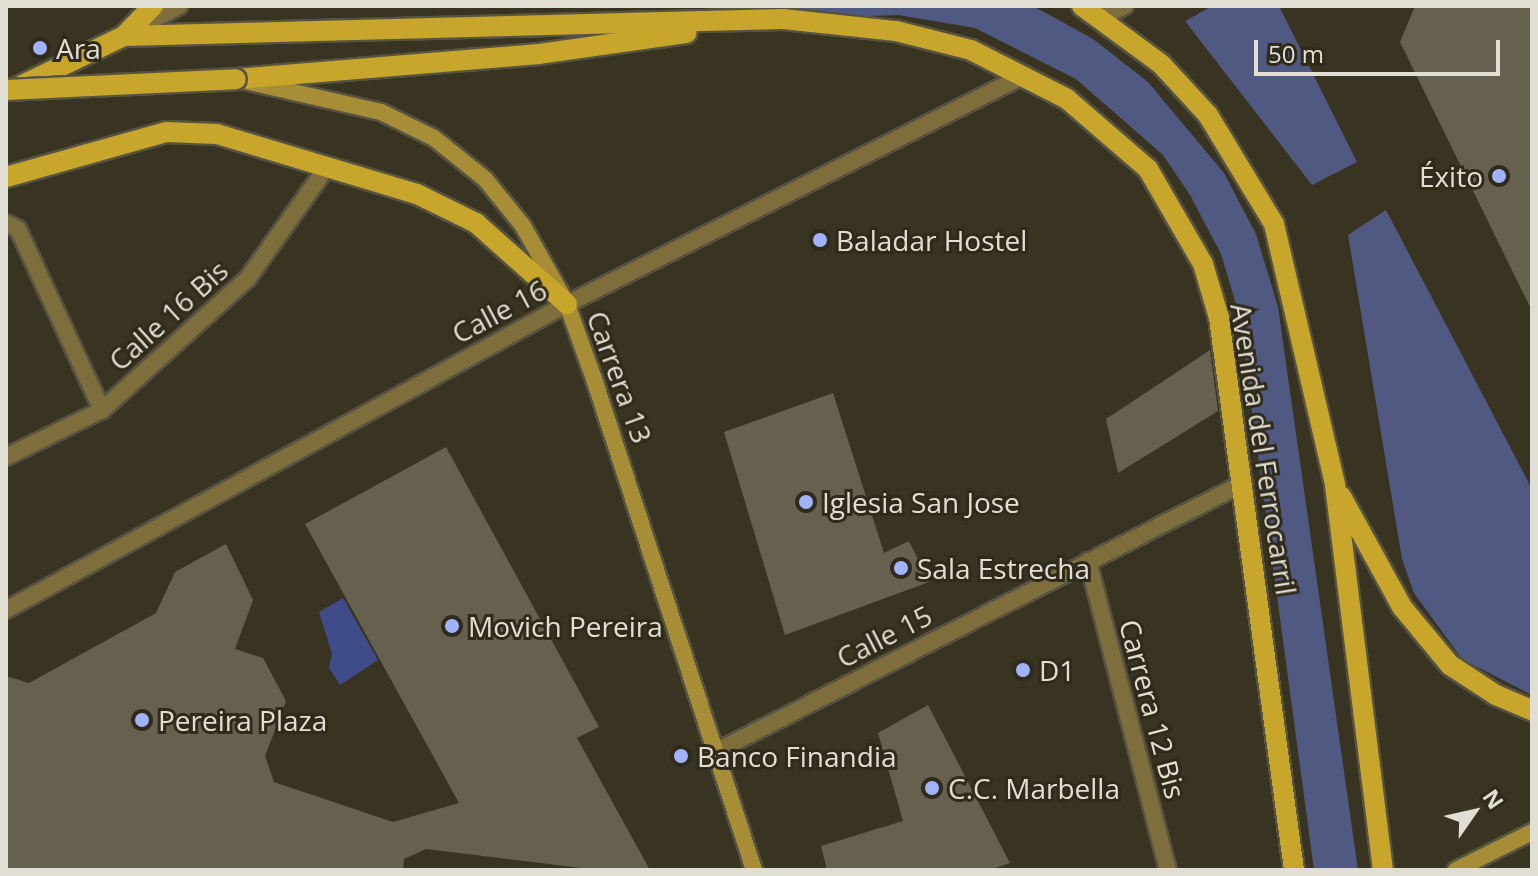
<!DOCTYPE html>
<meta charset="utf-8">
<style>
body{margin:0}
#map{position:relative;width:1538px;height:876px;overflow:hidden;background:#393422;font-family:"Open Sans",sans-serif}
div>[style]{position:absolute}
.green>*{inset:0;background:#505981}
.water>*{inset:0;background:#404b89}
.building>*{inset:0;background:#66604e}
.roads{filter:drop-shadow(2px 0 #575342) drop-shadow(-2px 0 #575342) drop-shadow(0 2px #575342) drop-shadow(0 -2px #575342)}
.street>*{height:16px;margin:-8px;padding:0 8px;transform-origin:8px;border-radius:8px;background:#7e6e3b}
.secondary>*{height:16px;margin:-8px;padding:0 8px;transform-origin:8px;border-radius:8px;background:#a78e36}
.primary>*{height:20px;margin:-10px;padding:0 10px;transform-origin:10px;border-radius:10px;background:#c7a62b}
.bridges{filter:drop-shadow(2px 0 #575342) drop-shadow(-2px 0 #575342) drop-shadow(0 2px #575342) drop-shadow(0 -2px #575342)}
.primary-bridge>*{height:20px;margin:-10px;padding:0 10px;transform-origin:10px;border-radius:10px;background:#c7a62b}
.dots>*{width:22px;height:22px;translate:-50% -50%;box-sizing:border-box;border:4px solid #2f2a19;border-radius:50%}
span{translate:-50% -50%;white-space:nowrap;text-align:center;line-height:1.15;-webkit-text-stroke:6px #2f2a19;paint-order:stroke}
.poi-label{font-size:28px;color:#e1ded3}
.left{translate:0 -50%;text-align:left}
.right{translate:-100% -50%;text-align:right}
.street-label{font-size:28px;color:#e1ded3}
.frame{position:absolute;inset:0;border:8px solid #e1ded3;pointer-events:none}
.north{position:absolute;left:1434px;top:772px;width:80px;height:80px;-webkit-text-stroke:6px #2f2a19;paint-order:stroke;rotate:56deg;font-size:22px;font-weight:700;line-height:32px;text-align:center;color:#e1ded3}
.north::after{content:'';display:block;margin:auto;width:28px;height:36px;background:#e1ded3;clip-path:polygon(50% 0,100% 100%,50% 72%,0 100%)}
.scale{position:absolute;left:1254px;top:40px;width:246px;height:36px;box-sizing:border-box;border:4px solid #e1ded3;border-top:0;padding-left:10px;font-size:24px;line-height:28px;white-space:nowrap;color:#e1ded3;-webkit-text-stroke:6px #2f2a19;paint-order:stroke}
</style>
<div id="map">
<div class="green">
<i style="clip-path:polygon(782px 6px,1033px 6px,1093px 39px,1148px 82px,1224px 173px,1256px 234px,1278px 307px,1358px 870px,1314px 870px,1239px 314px,1221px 254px,1190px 195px,1163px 155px,1076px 79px,975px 28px,898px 15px,783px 19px)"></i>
<i style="clip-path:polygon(1212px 6px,1279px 6px,1357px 162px,1312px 185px,1185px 21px)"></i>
<i style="clip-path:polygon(1386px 210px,1532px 489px,1532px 695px,1462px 659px,1414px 593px,1402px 559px,1348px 235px)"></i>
</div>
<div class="water">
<i style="clip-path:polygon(343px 598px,378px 660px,340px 685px,329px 668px,332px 654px,319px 612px)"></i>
</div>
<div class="building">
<i style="clip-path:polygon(1415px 6px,1532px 6px,1532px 311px,1400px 42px)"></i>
<i style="clip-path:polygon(1210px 350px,1218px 411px,1118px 473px,1106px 419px)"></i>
<i style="clip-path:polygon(833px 393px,884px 553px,909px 541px,929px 582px,785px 635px,724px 432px)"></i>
<i style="clip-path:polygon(446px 447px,599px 727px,577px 738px,650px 870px,597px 870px,426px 849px,404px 859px,403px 870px,6px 870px,6px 676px,29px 683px,156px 613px,175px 572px,226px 544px,253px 600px,235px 649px,263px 658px,286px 701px,265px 756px,274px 782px,393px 822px,459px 803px,305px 524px)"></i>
<i style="clip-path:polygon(928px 705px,1010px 863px,990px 870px,827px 870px,821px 846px,903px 821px,878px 733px)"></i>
</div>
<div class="roads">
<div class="street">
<i style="left:1102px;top:18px;width:26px;rotate:-28deg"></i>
<i style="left:136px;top:29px;width:49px;rotate:-28.1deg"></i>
<i style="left:6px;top:223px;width:13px;rotate:27deg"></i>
<i style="left:18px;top:229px;width:200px;rotate:65.1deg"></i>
<i style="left:6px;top:457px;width:107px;rotate:-26.1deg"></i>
<i style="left:102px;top:410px;width:197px;rotate:-42.1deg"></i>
<i style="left:248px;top:278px;width:136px;rotate:-54.6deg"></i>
<i style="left:1088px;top:561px;width:319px;rotate:75.5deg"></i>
<i style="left:6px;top:610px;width:639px;rotate:-28.61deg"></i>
<i style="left:567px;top:304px;width:512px;rotate:-26.57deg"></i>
<i style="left:719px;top:750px;width:589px;rotate:-26.96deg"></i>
</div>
<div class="secondary">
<i style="left:249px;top:82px;width:135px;rotate:12.8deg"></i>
<i style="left:381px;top:112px;width:59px;rotate:26.1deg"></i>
<i style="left:434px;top:138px;width:65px;rotate:38.8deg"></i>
<i style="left:485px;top:179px;width:60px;rotate:51deg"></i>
<i style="left:523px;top:226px;width:90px;rotate:60.6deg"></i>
<i style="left:567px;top:304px;width:80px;rotate:70.2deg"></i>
<i style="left:594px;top:379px;width:516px;rotate:71.95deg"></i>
<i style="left:1456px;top:870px;width:85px;rotate:-26.6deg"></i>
</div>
<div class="primary">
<i style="left:1082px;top:6px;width:98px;rotate:36.3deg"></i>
<i style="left:1161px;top:64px;width:69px;rotate:47.3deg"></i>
<i style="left:1208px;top:115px;width:127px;rotate:58.8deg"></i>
<i style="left:1274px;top:224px;width:268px;rotate:76.8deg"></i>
<i style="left:1335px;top:485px;width:388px;rotate:82.9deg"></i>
<i style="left:124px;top:36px;width:659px;rotate:-1.48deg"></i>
<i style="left:783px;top:19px;width:114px;rotate:6.1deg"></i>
<i style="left:896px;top:31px;width:77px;rotate:14.2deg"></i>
<i style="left:971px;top:50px;width:108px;rotate:27deg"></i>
<i style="left:1067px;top:99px;width:107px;rotate:40.8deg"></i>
<i style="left:1148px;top:169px;width:110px;rotate:59.9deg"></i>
<i style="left:1203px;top:264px;width:56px;rotate:73.5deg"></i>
<i style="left:1219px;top:318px;width:557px;rotate:82.26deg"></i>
<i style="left:236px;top:79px;width:304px;rotate:-4.7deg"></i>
<i style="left:539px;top:54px;width:149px;rotate:-8.1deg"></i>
<i style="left:14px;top:89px;width:122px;rotate:-25.7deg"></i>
<i style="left:124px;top:36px;width:42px;rotate:-46deg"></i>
<i style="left:6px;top:177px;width:166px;rotate:-15.7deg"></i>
<i style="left:166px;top:132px;width:51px;rotate:2.2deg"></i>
<i style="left:217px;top:134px;width:209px;rotate:16.7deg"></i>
<i style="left:417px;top:194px;width:66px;rotate:26.2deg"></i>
<i style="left:476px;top:223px;width:122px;rotate:41.7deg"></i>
<i style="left:1341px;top:496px;width:127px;rotate:61.2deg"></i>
<i style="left:1402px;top:607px;width:75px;rotate:50.4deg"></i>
<i style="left:1450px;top:665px;width:55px;rotate:33.1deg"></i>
<i style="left:1496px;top:695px;width:39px;rotate:23deg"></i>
</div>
</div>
<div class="bridges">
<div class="primary-bridge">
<i style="left:6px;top:90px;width:230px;rotate:-2.7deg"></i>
</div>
</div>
<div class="dots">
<i style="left:40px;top:48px;background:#a1b2fd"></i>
<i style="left:1499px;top:176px;background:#a1b2fd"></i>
<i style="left:820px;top:240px;background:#a1b2fd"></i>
<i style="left:806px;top:502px;background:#a1b2fd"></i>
<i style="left:901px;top:568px;background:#a1b2fd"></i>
<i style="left:452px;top:626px;background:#a1b2fd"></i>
<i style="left:1023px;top:670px;background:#a1b2fd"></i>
<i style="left:142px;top:720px;background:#a1b2fd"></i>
<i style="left:681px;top:756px;background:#a1b2fd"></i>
<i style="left:932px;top:788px;background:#a1b2fd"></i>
</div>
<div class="poi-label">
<span class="left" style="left:56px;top:48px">Ara</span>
<span class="right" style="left:1483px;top:176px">Éxito</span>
<span class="left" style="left:836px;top:240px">Baladar Hostel</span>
<span class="left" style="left:822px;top:502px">Iglesia San Jose</span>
<span class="left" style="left:917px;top:568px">Sala Estrecha</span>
<span class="left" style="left:468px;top:626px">Movich Pereira</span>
<span class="left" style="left:1039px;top:670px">D1</span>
<span class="left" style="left:158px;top:720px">Pereira Plaza</span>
<span class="left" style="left:697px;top:756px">Banco Finandia</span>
<span class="left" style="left:948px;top:788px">C.C. Marbella</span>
</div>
<div class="street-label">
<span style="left:499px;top:311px;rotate:-28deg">Calle 16</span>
<span style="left:168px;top:315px;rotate:-42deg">Calle 16 Bis</span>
<span style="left:620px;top:377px;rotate:70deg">Carrera 13</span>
<span style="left:1264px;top:449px;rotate:81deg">Avenida del Ferrocarril</span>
<span style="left:884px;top:636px;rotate:-27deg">Calle 15</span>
<span style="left:1153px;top:709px;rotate:75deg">Carrera 12 Bis</span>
</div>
<div class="frame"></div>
<div class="north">N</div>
<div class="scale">50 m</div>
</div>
